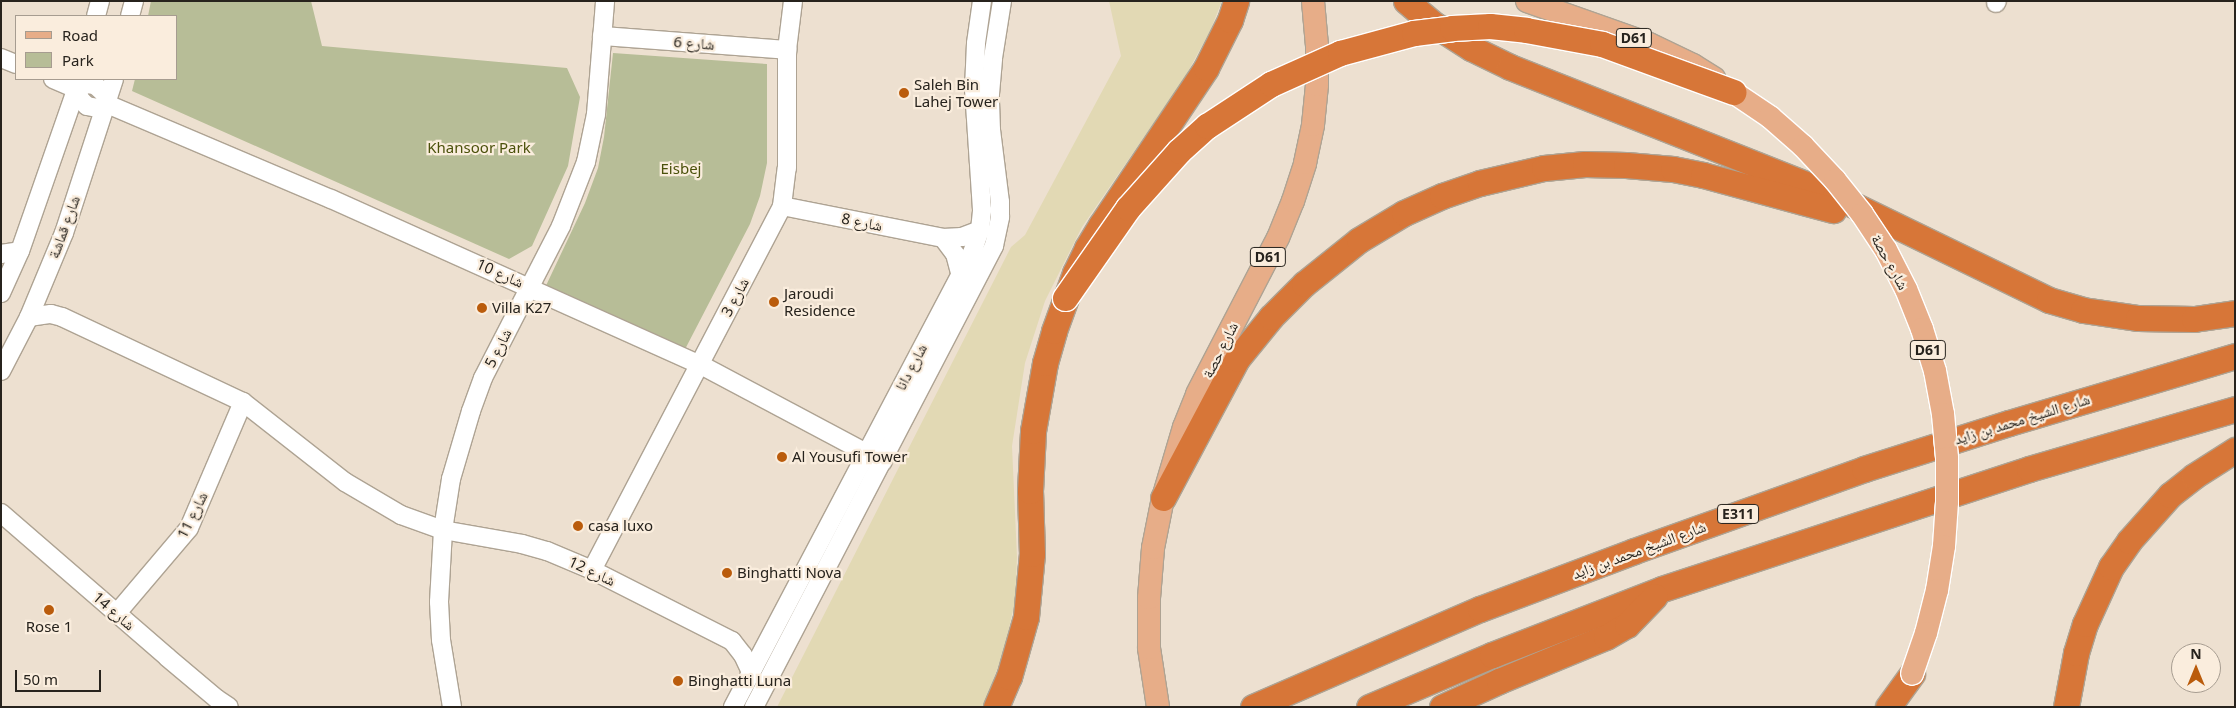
<!DOCTYPE html>
<meta charset="utf-8">
<style>
body{margin:0}
#map{position:relative;width:2236px;height:708px;overflow:hidden;background:#ede0d0;font-family:"Noto Sans","Noto Naskh Arabic",sans-serif}
div>[style]{position:absolute}
.green>*{inset:0;background:#b7bd97}
.sand>*{inset:0;background:#e2d9b4}
.roads{filter:drop-shadow(1px 0 #aea393) drop-shadow(-1px 0 #aea393) drop-shadow(0 1px #aea393) drop-shadow(0 -1px #aea393)}
.minor>*{height:18px;margin:-9px;padding:0 9px;transform-origin:9px;border-radius:9px;background:#fff}
.major>*{height:22px;margin:-11px;padding:0 11px;transform-origin:11px;border-radius:11px;background:#e7ad88}
.highway>*{height:25px;margin:-12.5px;padding:0 12.5px;transform-origin:12.5px;border-radius:12.5px;background:#d77638}
.bridges{filter:drop-shadow(1px 0 #fff) drop-shadow(-1px 0 #fff) drop-shadow(0 1px #fff) drop-shadow(0 -1px #fff)}
.major-bridge>*{height:22px;margin:-11px;padding:0 11px;transform-origin:11px;border-radius:11px;background:#e7ad88}
.highway-bridge>*{height:25px;margin:-12.5px;padding:0 12.5px;transform-origin:12.5px;border-radius:12.5px;background:#d77638}
.dots>*{width:14px;height:14px;translate:-50% -50%;box-sizing:border-box;border:2px solid #faeddd;border-radius:50%}
span{translate:-50% -50%;white-space:nowrap;text-align:center;line-height:1.15;-webkit-text-stroke:4.5px #faeddd;paint-order:stroke}
.shield-label span{padding:1px 4px;background:#faeddd;border:1px solid;border-radius:4px;-webkit-text-stroke-width:0}
.shield-label{font-size:14px;color:#27231d;font-weight:700}
.street-label{font-size:15px;color:#27231d}
.poi-label{font-size:15px;color:#27231d}
.left{translate:0 -50%;text-align:left}
.park-label{font-size:15px;color:#4b510b}
.frame{position:absolute;inset:0;border:2px solid #27231d;pointer-events:none}
.legend{position:absolute;left:15px;top:15px;width:162px;height:65px;box-sizing:border-box;background:#faeddd;border:1px solid #a69c90;margin:0;padding:6px 9px;list-style:none;font-size:15px;color:#27231d}
.legend li{display:flex;align-items:center;gap:10px;height:25px}
.legend b{width:25px;border:1px solid #a69c90}
.north{position:absolute;left:2171px;top:643px;width:50px;height:50px;box-sizing:border-box;background:#faeddd;border:1px solid #a69c90;border-radius:50%;rotate:0deg;font-size:14px;font-weight:700;line-height:20px;text-align:center;color:#27231d}
.north::after{content:'';display:block;margin:auto;width:18px;height:22px;background:#ba5c0c;clip-path:polygon(50% 0,100% 100%,50% 72%,0 100%)}
.scale{position:absolute;left:15px;top:670px;width:86px;height:22px;box-sizing:border-box;border:2px solid #27231d;border-top:0;padding-left:6px;font-size:15px;line-height:18px;white-space:nowrap;color:#27231d;-webkit-text-stroke:4px #faeddd;paint-order:stroke}
</style>
<div id="map">
<div class="green">
<i style="clip-path:polygon(151px 1px,311px 1px,322px 46px,567px 68px,580px 97px,568px 166px,532px 246px,509px 259px,132px 91px,135px 79px,176px 79px,176px 16px,148px 16px)"></i>
<i style="clip-path:polygon(613px 53px,767px 64px,767px 163px,760px 196px,750px 224px,681px 357px,543px 292px,585px 203px,598px 168px,604px 137px)"></i>
</div>
<div class="sand">
<i style="clip-path:polygon(1109px 1px,1222px 1px,1210px 31px,1184px 79px,1082px 227px,1045px 301px,1025px 363px,1012px 446px,1017px 557px,1015px 601px,1004px 651px,983px 707px,777px 707px,1011px 247px,1025px 235px,1121px 56px)"></i>
</div>
<div class="roads">
<div class="minor">
<i style="left:1996px;top:3px;width:2px;rotate:-63deg"></i>
<i style="left:96px;top:16px;width:16px;rotate:-75deg"></i>
<i style="left:130px;top:16px;width:16px;rotate:-75deg"></i>
<i style="left:602px;top:36px;width:186px;rotate:4.3deg"></i>
<i style="left:1px;top:58px;width:16px;rotate:22deg"></i>
<i style="left:53px;top:79px;width:26px;rotate:23deg"></i>
<i style="left:77px;top:89px;width:10px;rotate:-29deg"></i>
<i style="left:86px;top:84px;width:9px;rotate:6deg"></i>
<i style="left:95px;top:85px;width:13px;rotate:42deg"></i>
<i style="left:105px;top:94px;width:10px;rotate:79deg"></i>
<i style="left:77px;top:89px;width:10px;rotate:73deg"></i>
<i style="left:80px;top:99px;width:10px;rotate:45deg"></i>
<i style="left:87px;top:106px;width:10px;rotate:11deg"></i>
<i style="left:97px;top:108px;width:11px;rotate:-22deg"></i>
<i style="left:107px;top:104px;width:243px;rotate:23deg"></i>
<i style="left:331px;top:199px;width:403px;rotate:24.2deg"></i>
<i style="left:699px;top:364px;width:208px;rotate:28deg"></i>
<i style="left:782px;top:206px;width:164px;rotate:11.2deg"></i>
<i style="left:943px;top:238px;width:19px;rotate:-3deg"></i>
<i style="left:962px;top:237px;width:19px;rotate:-21deg"></i>
<i style="left:943px;top:238px;width:20px;rotate:53deg"></i>
<i style="left:955px;top:254px;width:20px;rotate:75deg"></i>
<i style="left:1px;top:254px;width:19px;rotate:-9deg"></i>
<i style="left:1px;top:293px;width:46px;rotate:-65.7deg"></i>
<i style="left:20px;top:251px;width:182px;rotate:-70.8deg"></i>
<i style="left:29px;top:317px;width:22px;rotate:-8deg"></i>
<i style="left:51px;top:314px;width:11px;rotate:15deg"></i>
<i style="left:62px;top:317px;width:200px;rotate:25.2deg"></i>
<i style="left:243px;top:402px;width:130px;rotate:38.1deg"></i>
<i style="left:345px;top:482px;width:65px;rotate:30.5deg"></i>
<i style="left:401px;top:515px;width:45px;rotate:19.7deg"></i>
<i style="left:443px;top:530px;width:80px;rotate:10deg"></i>
<i style="left:522px;top:544px;width:26px;rotate:16deg"></i>
<i style="left:547px;top:551px;width:49px;rotate:22.9deg"></i>
<i style="left:592px;top:570px;width:157px;rotate:26.9deg"></i>
<i style="left:732px;top:641px;width:18px;rotate:52deg"></i>
<i style="left:743px;top:655px;width:19px;rotate:65deg"></i>
<i style="left:1px;top:371px;width:61px;rotate:-62.6deg"></i>
<i style="left:29px;top:317px;width:91px;rotate:-67.4deg"></i>
<i style="left:64px;top:233px;width:162px;rotate:-72deg"></i>
<i style="left:1px;top:513px;width:220px;rotate:40.9deg"></i>
<i style="left:167px;top:657px;width:65px;rotate:40deg"></i>
<i style="left:217px;top:699px;width:14px;rotate:34deg"></i>
<i style="left:592px;top:570px;width:411px;rotate:-62.4deg"></i>
<i style="left:782px;top:206px;width:38px;rotate:-83deg"></i>
<i style="left:787px;top:168px;width:118px;rotate:-90deg"></i>
<i style="left:787px;top:50px;width:49px;rotate:-83deg"></i>
<i style="left:117px;top:613px;width:111px;rotate:-49.7deg"></i>
<i style="left:189px;top:528px;width:137px;rotate:-66.8deg"></i>
<i style="left:452px;top:707px;width:68px;rotate:-99.3deg"></i>
<i style="left:441px;top:640px;width:38px;rotate:-93deg"></i>
<i style="left:439px;top:602px;width:72px;rotate:-86.8deg"></i>
<i style="left:443px;top:530px;width:52px;rotate:-81.1deg"></i>
<i style="left:451px;top:479px;width:71px;rotate:-73.6deg"></i>
<i style="left:471px;top:411px;width:35px;rotate:-70deg"></i>
<i style="left:483px;top:378px;width:171px;rotate:-62.8deg"></i>
<i style="left:561px;top:226px;width:69px;rotate:-68.7deg"></i>
<i style="left:586px;top:162px;width:49px;rotate:-78.2deg"></i>
<i style="left:596px;top:114px;width:113px;rotate:-85.4deg"></i>
<i style="left:733px;top:707px;width:513px;rotate:-62.24deg"></i>
<i style="left:972px;top:253px;width:24px;rotate:-71deg"></i>
<i style="left:980px;top:230px;width:20px;rotate:-84deg"></i>
<i style="left:982px;top:210px;width:121px;rotate:-93.8deg"></i>
<i style="left:974px;top:89px;width:46px;rotate:-87.5deg"></i>
<i style="left:976px;top:43px;width:42px;rotate:-81.9deg"></i>
<i style="left:754px;top:707px;width:520px;rotate:-62.5deg"></i>
<i style="left:994px;top:246px;width:30px;rotate:-78deg"></i>
<i style="left:1000px;top:217px;width:15px;rotate:-90deg"></i>
<i style="left:1000px;top:202px;width:73px;rotate:-97.1deg"></i>
<i style="left:991px;top:130px;width:36px;rotate:-92deg"></i>
<i style="left:990px;top:94px;width:36px;rotate:-85deg"></i>
<i style="left:993px;top:58px;width:58px;rotate:-81deg"></i>
</div>
<div class="major">
<i style="left:1527px;top:1px;width:129px;rotate:19.4deg"></i>
<i style="left:1649px;top:44px;width:49px;rotate:25.5deg"></i>
<i style="left:1693px;top:65px;width:25px;rotate:32deg"></i>
<i style="left:1158px;top:707px;width:60px;rotate:-98.7deg"></i>
<i style="left:1149px;top:648px;width:50px;rotate:-90deg"></i>
<i style="left:1149px;top:598px;width:50px;rotate:-85.4deg"></i>
<i style="left:1153px;top:548px;width:51px;rotate:-78.7deg"></i>
<i style="left:1163px;top:498px;width:74px;rotate:-73.5deg"></i>
<i style="left:1184px;top:427px;width:35px;rotate:-68deg"></i>
<i style="left:1197px;top:394px;width:176px;rotate:-62.6deg"></i>
<i style="left:1278px;top:238px;width:40px;rotate:-68deg"></i>
<i style="left:1293px;top:201px;width:40px;rotate:-72deg"></i>
<i style="left:1305px;top:163px;width:39px;rotate:-78deg"></i>
<i style="left:1313px;top:125px;width:40px;rotate:-84.3deg"></i>
<i style="left:1317px;top:85px;width:39px;rotate:-90deg"></i>
<i style="left:1317px;top:46px;width:45px;rotate:-95.1deg"></i>
</div>
<div class="highway">
<i style="left:1406px;top:1px;width:38px;rotate:40deg"></i>
<i style="left:1435px;top:25px;width:43px;rotate:32.6deg"></i>
<i style="left:1471px;top:48px;width:43px;rotate:26deg"></i>
<i style="left:1510px;top:67px;width:350px;rotate:21.6deg"></i>
<i style="left:1835px;top:196px;width:238px;rotate:25.9deg"></i>
<i style="left:2049px;top:300px;width:35px;rotate:16deg"></i>
<i style="left:2083px;top:310px;width:56px;rotate:8.3deg"></i>
<i style="left:2138px;top:318px;width:56px;rotate:1deg"></i>
<i style="left:2194px;top:319px;width:41px;rotate:-8.3deg"></i>
<i style="left:1163px;top:498px;width:157px;rotate:-62deg"></i>
<i style="left:1237px;top:359px;width:54px;rotate:-51deg"></i>
<i style="left:1271px;top:317px;width:47px;rotate:-45deg"></i>
<i style="left:1304px;top:284px;width:70px;rotate:-38.7deg"></i>
<i style="left:1359px;top:240px;width:52px;rotate:-31deg"></i>
<i style="left:1404px;top:213px;width:42px;rotate:-24.1deg"></i>
<i style="left:1442px;top:196px;width:40px;rotate:-18.9deg"></i>
<i style="left:1480px;top:183px;width:66px;rotate:-13.2deg"></i>
<i style="left:1544px;top:168px;width:41px;rotate:-5.6deg"></i>
<i style="left:1585px;top:164px;width:41px;rotate:1.4deg"></i>
<i style="left:1626px;top:165px;width:47px;rotate:4.9deg"></i>
<i style="left:1673px;top:169px;width:31px;rotate:11deg"></i>
<i style="left:1703px;top:175px;width:135px;rotate:15.1deg"></i>
<i style="left:996px;top:707px;width:33px;rotate:-67deg"></i>
<i style="left:1009px;top:677px;width:62px;rotate:-74.2deg"></i>
<i style="left:1026px;top:617px;width:63px;rotate:-84.6deg"></i>
<i style="left:1032px;top:554px;width:63px;rotate:-91.8deg"></i>
<i style="left:1030px;top:491px;width:60px;rotate:-87.1deg"></i>
<i style="left:1033px;top:431px;width:69px;rotate:-80deg"></i>
<i style="left:1045px;top:363px;width:33px;rotate:-74deg"></i>
<i style="left:1054px;top:331px;width:62px;rotate:-70.1deg"></i>
<i style="left:1075px;top:273px;width:28px;rotate:-64deg"></i>
<i style="left:1087px;top:248px;width:27px;rotate:-59deg"></i>
<i style="left:1101px;top:225px;width:189px;rotate:-56.2deg"></i>
<i style="left:1206px;top:68px;width:54px;rotate:-63.4deg"></i>
<i style="left:1230px;top:20px;width:20px;rotate:-72deg"></i>
<i style="left:1253px;top:707px;width:247px;rotate:-23.4deg"></i>
<i style="left:1480px;top:609px;width:165px;rotate:-20.6deg"></i>
<i style="left:1634px;top:551px;width:244px;rotate:-19.6deg"></i>
<i style="left:1864px;top:469px;width:152px;rotate:-17.6deg"></i>
<i style="left:2009px;top:423px;width:236px;rotate:-16.5deg"></i>
<i style="left:1369px;top:707px;width:134px;rotate:-22.9deg"></i>
<i style="left:1492px;top:655px;width:182px;rotate:-21.2deg"></i>
<i style="left:1662px;top:589px;width:386px;rotate:-18.1deg"></i>
<i style="left:2029px;top:469px;width:215px;rotate:-16.2deg"></i>
<i style="left:1442px;top:707px;width:63px;rotate:-24.5deg"></i>
<i style="left:1499px;top:681px;width:116px;rotate:-22.4deg"></i>
<i style="left:1606px;top:637px;width:24px;rotate:-30deg"></i>
<i style="left:1627px;top:625px;width:40px;rotate:-46deg"></i>
<i style="left:1888px;top:707px;width:41px;rotate:-54deg"></i>
<i style="left:2066px;top:707px;width:55px;rotate:-79.5deg"></i>
<i style="left:2076px;top:653px;width:30px;rotate:-73deg"></i>
<i style="left:2085px;top:624px;width:63px;rotate:-65.5deg"></i>
<i style="left:2111px;top:567px;width:32px;rotate:-55deg"></i>
<i style="left:2129px;top:541px;width:62px;rotate:-48.3deg"></i>
<i style="left:2170px;top:495px;width:31px;rotate:-38deg"></i>
<i style="left:2194px;top:476px;width:49px;rotate:-32.4deg"></i>
</div>
</div>
<div class="bridges">
<div class="major-bridge">
<i style="left:1733px;top:92px;width:45px;rotate:34deg"></i>
<i style="left:1770px;top:117px;width:44px;rotate:41.3deg"></i>
<i style="left:1803px;top:146px;width:47px;rotate:46.7deg"></i>
<i style="left:1835px;top:180px;width:43px;rotate:51.5deg"></i>
<i style="left:1862px;top:214px;width:43px;rotate:56.3deg"></i>
<i style="left:1886px;top:250px;width:44px;rotate:62.9deg"></i>
<i style="left:1906px;top:289px;width:43px;rotate:68.2deg"></i>
<i style="left:1922px;top:329px;width:44px;rotate:72.8deg"></i>
<i style="left:1935px;top:371px;width:44px;rotate:79.5deg"></i>
<i style="left:1943px;top:414px;width:44px;rotate:84.8deg"></i>
<i style="left:1947px;top:458px;width:44px;rotate:90deg"></i>
<i style="left:1947px;top:502px;width:44px;rotate:93.9deg"></i>
<i style="left:1944px;top:546px;width:45px;rotate:99deg"></i>
<i style="left:1937px;top:590px;width:44px;rotate:104.3deg"></i>
<i style="left:1926px;top:633px;width:43px;rotate:108.9deg"></i>
</div>
<div class="highway-bridge">
<i style="left:1065px;top:298px;width:110px;rotate:-55deg"></i>
<i style="left:1128px;top:208px;width:76px;rotate:-48.2deg"></i>
<i style="left:1179px;top:151px;width:38px;rotate:-42deg"></i>
<i style="left:1207px;top:126px;width:77px;rotate:-33.3deg"></i>
<i style="left:1271px;top:84px;width:76px;rotate:-24.2deg"></i>
<i style="left:1340px;top:53px;width:77px;rotate:-15.1deg"></i>
<i style="left:1414px;top:33px;width:38px;rotate:-7deg"></i>
<i style="left:1452px;top:28px;width:38px;rotate:-3deg"></i>
<i style="left:1490px;top:26px;width:36px;rotate:6deg"></i>
<i style="left:1526px;top:30px;width:77px;rotate:10.4deg"></i>
<i style="left:1602px;top:44px;width:140px;rotate:20.1deg"></i>
</div>
</div>
<div class="dots">
<i style="left:904px;top:93px;background:#ba5c0c"></i>
<i style="left:774px;top:302px;background:#ba5c0c"></i>
<i style="left:482px;top:308px;background:#ba5c0c"></i>
<i style="left:782px;top:457px;background:#ba5c0c"></i>
<i style="left:578px;top:526px;background:#ba5c0c"></i>
<i style="left:727px;top:573px;background:#ba5c0c"></i>
<i style="left:49px;top:610px;background:#ba5c0c"></i>
<i style="left:678px;top:681px;background:#ba5c0c"></i>
</div>
<div class="shield-label">
<span style="left:1634px;top:38px">D61</span>
<span style="left:1268px;top:257px">D61</span>
<span style="left:1928px;top:350px">D61</span>
<span style="left:1738px;top:514px">E311</span>
</div>
<div class="street-label">
<span style="left:694px;top:43px;rotate:4deg">شارع 6</span>
<span style="left:862px;top:222px;rotate:11deg">شارع 8</span>
<span style="left:64px;top:227px;rotate:-70deg">شارع قماشة</span>
<span style="left:1890px;top:262px;rotate:61deg">شارع حصة</span>
<span style="left:500px;top:273px;rotate:24deg">شارع 10</span>
<span style="left:735px;top:297px;rotate:-62deg">شارع 3</span>
<span style="left:498px;top:348px;rotate:-63deg">شارع 5</span>
<span style="left:1220px;top:350px;rotate:-63deg">شارع حصة</span>
<span style="left:911px;top:367px;rotate:-62deg">شارع دانا</span>
<span style="left:2022px;top:419px;rotate:-17deg">شارع الشيخ محمد بن زايد</span>
<span style="left:192px;top:515px;rotate:-63deg">شارع 11</span>
<span style="left:1639px;top:550px;rotate:-20deg">شارع الشيخ محمد بن زايد</span>
<span style="left:592px;top:571px;rotate:25deg">شارع 12</span>
<span style="left:114px;top:611px;rotate:41deg">شارع 14</span>
</div>
<div class="poi-label">
<span class="left" style="left:914px;top:93px">Saleh Bin<br>Lahej Tower</span>
<span class="left" style="left:784px;top:302px">Jaroudi<br>Residence</span>
<span class="left" style="left:492px;top:308px">Villa K27</span>
<span class="left" style="left:792px;top:457px">Al Yousufi Tower</span>
<span class="left" style="left:588px;top:526px">casa luxo</span>
<span class="left" style="left:737px;top:573px">Binghatti Nova</span>
<span style="left:49px;top:627px">Rose 1</span>
<span class="left" style="left:688px;top:681px">Binghatti Luna</span>
</div>
<div class="park-label">
<span style="left:479px;top:148px">Khansoor Park</span>
<span style="left:681px;top:169px">Eisbej</span>
</div>
<div class="frame"></div>
<ul class="legend">
<li><b style="height:6px;background:#e7ad88"></b>Road</li>
<li><b style="height:14px;background:#b7bd97"></b>Park</li>
</ul>
<div class="north">N</div>
<div class="scale">50 m</div>
</div>
